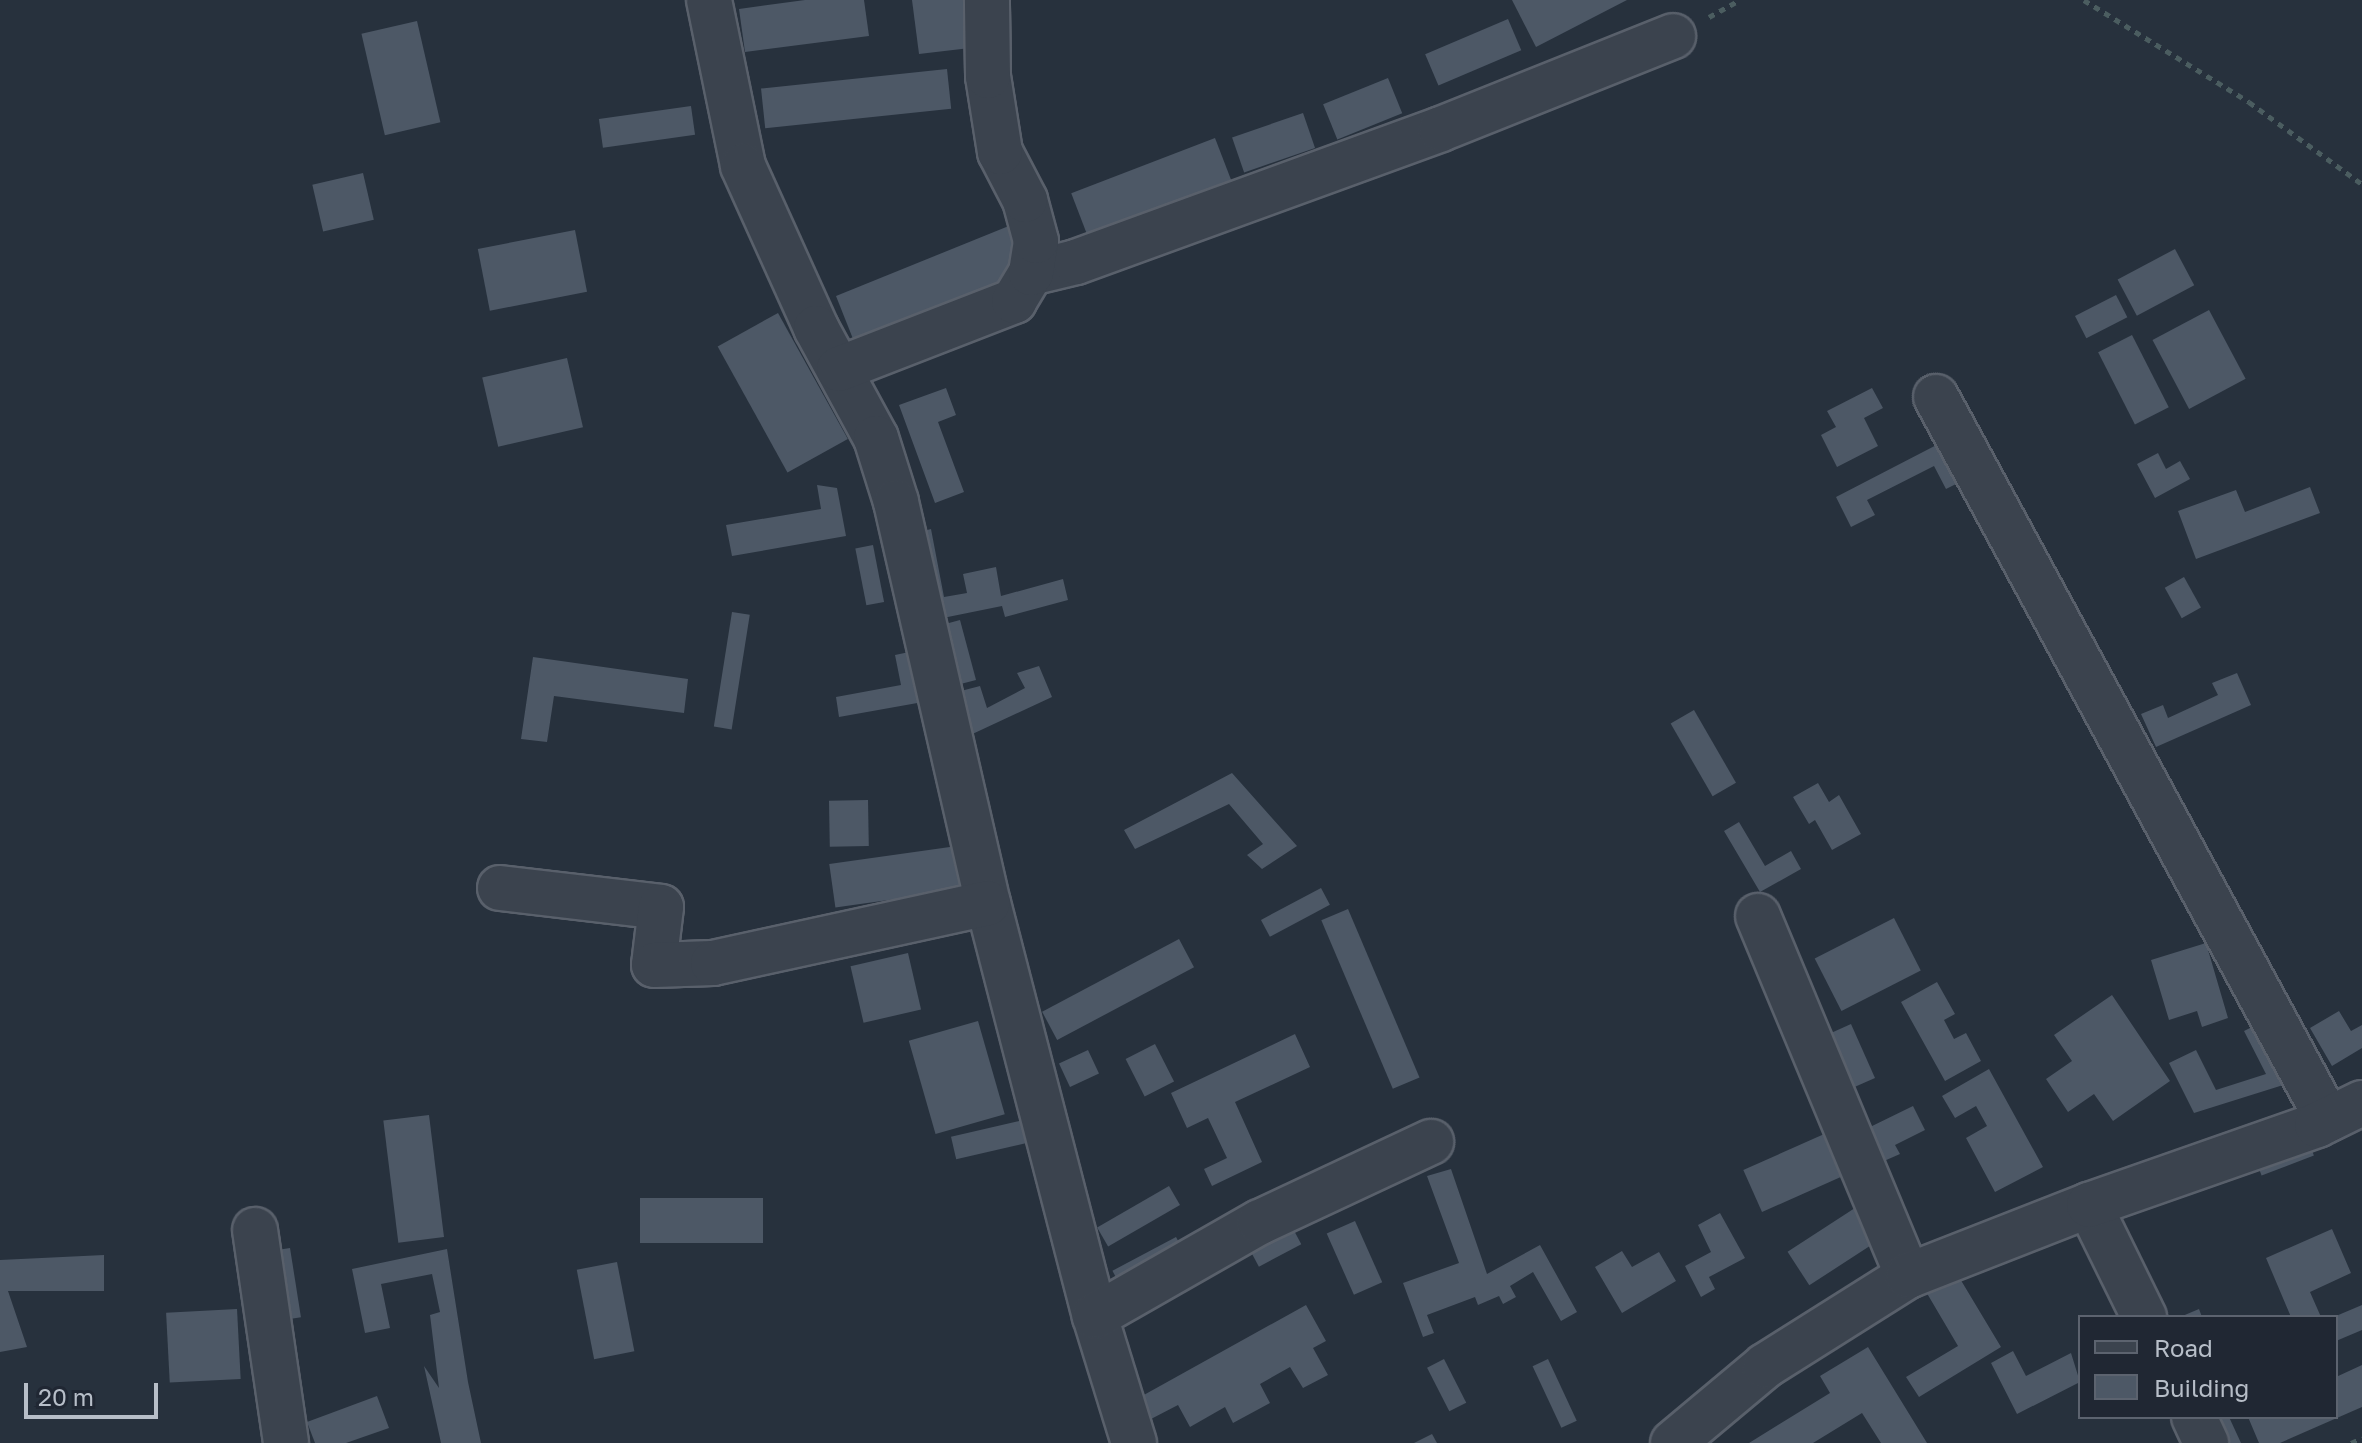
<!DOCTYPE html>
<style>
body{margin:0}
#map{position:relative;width:2362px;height:1443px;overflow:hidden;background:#27313d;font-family:"Golos Text",sans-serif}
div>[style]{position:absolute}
.building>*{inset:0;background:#4d5866;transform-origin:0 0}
.path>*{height:5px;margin-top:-2.5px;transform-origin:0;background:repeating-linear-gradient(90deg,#4b5d60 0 6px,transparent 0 12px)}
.roads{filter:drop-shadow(2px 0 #59606b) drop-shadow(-2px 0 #59606b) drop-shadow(0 2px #59606b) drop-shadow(0 -2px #59606b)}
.street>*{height:44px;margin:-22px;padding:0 22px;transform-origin:22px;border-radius:22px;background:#3b434e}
span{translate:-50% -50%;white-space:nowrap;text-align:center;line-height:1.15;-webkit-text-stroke:7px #202733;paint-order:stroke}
.legend{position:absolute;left:2078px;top:1315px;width:260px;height:104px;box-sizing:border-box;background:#202733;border:2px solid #5c636f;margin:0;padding:10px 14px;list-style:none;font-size:24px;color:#b7bec8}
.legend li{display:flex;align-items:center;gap:16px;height:40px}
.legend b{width:40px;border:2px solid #5c636f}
.scale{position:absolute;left:24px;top:1383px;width:134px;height:36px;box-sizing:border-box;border:4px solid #b7bec8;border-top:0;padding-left:10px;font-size:24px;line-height:28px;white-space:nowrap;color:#b7bec8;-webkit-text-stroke:6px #202733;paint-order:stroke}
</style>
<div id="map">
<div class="building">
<i style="clip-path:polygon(805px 0,864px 0,869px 36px,745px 52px,739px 9px)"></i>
<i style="clip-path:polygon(912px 0,963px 0,970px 48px,919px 54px)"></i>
<i style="clip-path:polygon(1512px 0,1627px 0,1536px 47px)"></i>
<i style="left:1508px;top:19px;width:34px;height:90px;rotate:67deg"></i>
<i style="left:417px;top:21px;width:104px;height:57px;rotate:77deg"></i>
<i style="left:947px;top:69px;width:40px;height:187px;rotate:84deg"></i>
<i style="left:1388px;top:78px;width:38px;height:70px;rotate:68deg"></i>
<i style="left:691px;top:106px;width:29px;height:93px;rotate:82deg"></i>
<i style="left:1303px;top:113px;width:37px;height:75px;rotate:71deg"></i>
<i style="left:1215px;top:138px;width:45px;height:154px;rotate:69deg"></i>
<i style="left:363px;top:173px;width:48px;height:52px;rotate:77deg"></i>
<i style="clip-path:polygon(1021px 221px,1012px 284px,857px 349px,836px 296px)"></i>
<i style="left:575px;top:230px;width:63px;height:99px;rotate:79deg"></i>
<i style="left:2175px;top:249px;width:41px;height:65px;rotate:62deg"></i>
<i style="left:2116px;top:295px;width:25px;height:46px;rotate:63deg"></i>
<i style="left:2209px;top:310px;width:78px;height:64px;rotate:62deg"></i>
<i style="left:778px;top:313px;width:144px;height:69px;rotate:61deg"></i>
<i style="left:2132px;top:335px;width:81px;height:38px;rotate:63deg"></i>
<i style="left:567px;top:358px;width:71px;height:87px;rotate:77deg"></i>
<i style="clip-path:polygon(946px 388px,956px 415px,938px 422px,964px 492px,935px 503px,899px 405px)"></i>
<i style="clip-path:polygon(1872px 388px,1883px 408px,1864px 418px,1878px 446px,1837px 467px,1821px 435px,1836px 427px,1827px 411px)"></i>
<i style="clip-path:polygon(1950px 438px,1970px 477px,1946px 489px,1934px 466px,1867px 500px,1875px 515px,1851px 527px,1836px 497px)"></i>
<i style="clip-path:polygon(2158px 453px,2166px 469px,2180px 461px,2190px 479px,2155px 498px,2137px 464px)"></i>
<i style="clip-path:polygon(817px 485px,837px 488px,846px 536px,732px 556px,726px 525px,821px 509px)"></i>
<i style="clip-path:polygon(2310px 487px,2320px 513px,2196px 559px,2178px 511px,2236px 490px,2245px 512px)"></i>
<i style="clip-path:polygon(931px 529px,944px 597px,967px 593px,963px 574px,996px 567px,1001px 596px,1063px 579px,1068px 600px,1005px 617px,1002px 606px,933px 620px,916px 533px)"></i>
<i style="left:873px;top:545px;width:58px;height:18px;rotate:79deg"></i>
<i style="left:2184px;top:577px;width:35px;height:22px;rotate:61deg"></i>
<i style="left:732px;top:612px;width:18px;height:116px;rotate:9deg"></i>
<i style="left:960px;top:620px;width:62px;height:21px;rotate:75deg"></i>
<i style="clip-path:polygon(914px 651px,923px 702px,839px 717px,836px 697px,901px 685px,895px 655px)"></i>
<i style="clip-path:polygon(533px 657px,688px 679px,684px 713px,554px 696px,547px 742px,521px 739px)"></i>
<i style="clip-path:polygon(1039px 666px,1052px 697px,966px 737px,957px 692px,980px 686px,987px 708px,1025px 688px,1017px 673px)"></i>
<i style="clip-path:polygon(2237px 673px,2251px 705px,2156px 747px,2141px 714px,2163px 705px,2168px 718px,2218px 695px,2212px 683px)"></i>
<i style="left:1694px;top:710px;width:84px;height:27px;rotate:60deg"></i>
<i style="clip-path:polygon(1232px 773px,1297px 846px,1262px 869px,1247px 855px,1263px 844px,1229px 804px,1135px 849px,1124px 830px)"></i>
<i style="clip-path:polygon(1818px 783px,1829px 802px,1839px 795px,1861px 834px,1832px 850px,1815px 820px,1809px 824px,1793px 797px)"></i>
<i style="left:868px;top:800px;width:46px;height:39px;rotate:89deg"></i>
<i style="clip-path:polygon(1739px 822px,1765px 866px,1791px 851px,1801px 869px,1760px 892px,1724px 831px)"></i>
<i style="left:957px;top:846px;width:44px;height:129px;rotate:82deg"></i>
<i style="left:1321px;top:888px;width:19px;height:68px;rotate:62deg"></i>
<i style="left:1348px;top:909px;width:183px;height:29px;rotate:67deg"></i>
<i style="left:1894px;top:918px;width:59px;height:89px;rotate:63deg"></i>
<i style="left:1179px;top:939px;width:32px;height:155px;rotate:62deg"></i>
<i style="clip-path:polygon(2206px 943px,2228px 1018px,2202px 1027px,2197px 1011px,2169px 1020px,2151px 960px)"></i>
<i style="left:908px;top:953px;width:58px;height:59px;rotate:77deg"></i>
<i style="clip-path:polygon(1937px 982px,1955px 1014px,1944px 1020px,1954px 1039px,1966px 1033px,1981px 1061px,1945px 1081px,1901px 1002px)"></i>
<i style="clip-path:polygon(2112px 995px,2170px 1081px,2113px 1121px,2094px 1094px,2068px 1112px,2046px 1079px,2072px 1061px,2054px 1035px)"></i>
<i style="clip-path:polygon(2339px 1011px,2351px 1031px,2362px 1025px,2362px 1048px,2332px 1066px,2310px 1028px)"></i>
<i style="left:978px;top:1021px;width:97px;height:72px;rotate:74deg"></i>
<i style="clip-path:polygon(2264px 1021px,2293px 1082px,2194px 1113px,2169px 1063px,2196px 1050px,2216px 1090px,2266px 1074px,2244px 1031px)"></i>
<i style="left:1851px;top:1024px;width:59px;height:28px;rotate:66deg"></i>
<i style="clip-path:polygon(1295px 1034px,1310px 1067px,1235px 1102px,1262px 1162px,1212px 1186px,1204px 1169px,1227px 1158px,1208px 1118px,1187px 1128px,1171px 1093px)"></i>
<i style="left:1155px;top:1044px;width:42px;height:33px;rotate:63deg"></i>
<i style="left:1088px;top:1050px;width:26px;height:32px;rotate:65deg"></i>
<i style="clip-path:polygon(1989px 1069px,2043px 1167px,1995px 1192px,1966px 1138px,1987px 1126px,1976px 1106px,1955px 1118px,1942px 1096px)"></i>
<i style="clip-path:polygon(1913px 1106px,1925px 1130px,1895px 1145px,1900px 1154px,1884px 1161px,1868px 1128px)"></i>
<i style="left:429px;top:1115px;width:123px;height:46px;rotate:83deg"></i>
<i style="left:1028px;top:1119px;width:23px;height:79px;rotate:77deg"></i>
<i style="left:1831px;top:1131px;width:46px;height:96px;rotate:66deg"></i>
<i style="left:2306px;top:1135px;width:22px;height:56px;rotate:69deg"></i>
<i style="clip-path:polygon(1451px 1169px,1487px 1274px,1540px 1245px,1577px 1312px,1561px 1321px,1533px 1272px,1510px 1286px,1516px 1297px,1503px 1304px,1499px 1296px,1478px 1305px,1475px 1297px,1427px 1315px,1434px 1333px,1423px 1337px,1403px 1283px,1459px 1263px,1427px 1176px)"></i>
<i style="left:1169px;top:1186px;width:22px;height:83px;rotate:60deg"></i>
<i style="left:640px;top:1198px;width:123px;height:45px"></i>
<i style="left:1858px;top:1206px;width:40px;height:84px;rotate:57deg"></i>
<i style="clip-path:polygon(1720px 1213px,1745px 1258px,1709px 1277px,1715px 1289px,1701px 1297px,1685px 1266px,1711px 1252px,1698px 1225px)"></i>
<i style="left:1355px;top:1221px;width:67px;height:31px;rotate:66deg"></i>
<i style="left:1290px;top:1223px;width:24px;height:48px;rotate:62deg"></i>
<i style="clip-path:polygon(2332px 1229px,2351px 1273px,2310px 1292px,2321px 1317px,2291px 1317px,2266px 1258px)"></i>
<i style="left:1176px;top:1237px;width:19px;height:72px;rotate:62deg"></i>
<i style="left:290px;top:1248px;width:70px;height:21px;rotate:81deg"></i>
<i style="clip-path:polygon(447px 1249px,468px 1382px,481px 1443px,441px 1443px,424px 1366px,439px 1388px,430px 1315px,440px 1312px,432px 1274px,381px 1284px,390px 1328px,365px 1333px,352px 1269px)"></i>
<i style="clip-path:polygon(1622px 1251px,1632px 1267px,1659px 1252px,1676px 1281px,1622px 1313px,1595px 1267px)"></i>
<i style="clip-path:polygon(104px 1255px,104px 1291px,8px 1291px,27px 1347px,0 1352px,0 1260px)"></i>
<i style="left:617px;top:1262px;width:91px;height:41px;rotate:79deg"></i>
<i style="clip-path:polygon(1956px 1272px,2001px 1347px,1919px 1397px,1906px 1377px,1958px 1346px,1925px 1290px)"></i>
<i style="clip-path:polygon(1306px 1305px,1326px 1341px,1313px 1348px,1328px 1375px,1303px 1388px,1290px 1367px,1260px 1384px,1270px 1403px,1233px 1423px,1225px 1407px,1190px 1427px,1178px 1405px,1151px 1419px,1142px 1396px)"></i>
<i style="clip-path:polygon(2362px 1305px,2362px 1330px,2336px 1341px,2336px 1316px)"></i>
<i style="left:237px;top:1309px;width:70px;height:71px;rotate:87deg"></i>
<i style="clip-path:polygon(2199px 1309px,2202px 1317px,2180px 1317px)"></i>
<i style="clip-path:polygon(1868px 1347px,1927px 1443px,1881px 1443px,1862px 1413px,1813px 1443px,1749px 1443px,1830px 1393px,1820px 1376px)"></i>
<i style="clip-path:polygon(2013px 1351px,2026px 1376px,2071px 1353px,2080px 1382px,2017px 1414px,1991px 1363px)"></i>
<i style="left:1444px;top:1359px;width:49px;height:19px;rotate:63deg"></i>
<i style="left:1548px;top:1359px;width:68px;height:17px;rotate:65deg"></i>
<i style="clip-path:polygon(2362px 1365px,2362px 1407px,2280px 1443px,2259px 1443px,2248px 1417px,2336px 1417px,2336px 1377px)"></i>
<i style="clip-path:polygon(377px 1396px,389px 1428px,346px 1443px,315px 1443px,307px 1422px)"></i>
<i style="clip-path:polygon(2202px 1417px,2229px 1417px,2241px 1443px,2214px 1443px)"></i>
<i style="clip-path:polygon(1432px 1434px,1437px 1443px,1414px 1443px)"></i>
</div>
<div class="path">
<i style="left:2084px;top:0;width:194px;rotate:31.7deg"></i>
<i style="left:2249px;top:102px;width:140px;rotate:36deg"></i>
<i style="left:1709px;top:17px;width:35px;rotate:-29deg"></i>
<i style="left:2351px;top:1443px;width:12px;rotate:-24deg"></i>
</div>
<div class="roads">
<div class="street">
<i style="left:709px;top:0;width:169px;rotate:78.4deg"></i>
<i style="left:743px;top:166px;width:178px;rotate:65.7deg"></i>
<i style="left:816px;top:328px;width:125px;rotate:61.4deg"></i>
<i style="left:876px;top:438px;width:67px;rotate:72.6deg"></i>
<i style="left:896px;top:502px;width:411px;rotate:77.1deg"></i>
<i style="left:988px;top:903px;width:427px;rotate:75.5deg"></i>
<i style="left:1095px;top:1316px;width:133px;rotate:72.9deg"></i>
<i style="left:1031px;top:273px;width:46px;rotate:-13.7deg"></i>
<i style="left:1076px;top:262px;width:388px;rotate:-20deg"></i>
<i style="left:1441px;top:129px;width:250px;rotate:-21.8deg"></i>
<i style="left:839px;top:369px;width:188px;rotate:-21.2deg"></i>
<i style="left:1014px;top:301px;width:33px;rotate:-59deg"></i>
<i style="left:1031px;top:273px;width:32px;rotate:-81deg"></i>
<i style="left:1036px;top:241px;width:42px;rotate:-105deg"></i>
<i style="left:1025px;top:200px;width:54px;rotate:-117.5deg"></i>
<i style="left:1000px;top:152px;width:77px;rotate:-99deg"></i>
<i style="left:988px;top:76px;width:76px;rotate:-90.8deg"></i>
<i style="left:1936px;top:397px;width:822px;rotate:61.53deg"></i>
<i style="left:500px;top:888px;width:162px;rotate:6.7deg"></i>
<i style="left:661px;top:907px;width:58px;rotate:96.9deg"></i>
<i style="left:654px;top:965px;width:59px;rotate:-1.9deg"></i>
<i style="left:713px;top:963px;width:281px;rotate:-12.3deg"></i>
<i style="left:1758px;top:916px;width:390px;rotate:67.4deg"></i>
<i style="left:2089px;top:1205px;width:125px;rotate:63.8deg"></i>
<i style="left:255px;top:1230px;width:215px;rotate:81.7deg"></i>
<i style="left:1095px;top:1316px;width:190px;rotate:-29.7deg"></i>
<i style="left:1260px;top:1222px;width:189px;rotate:-25.1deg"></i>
<i style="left:2194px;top:1417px;width:29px;rotate:65deg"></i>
<i style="left:1673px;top:1443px;width:120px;rotate:-39.9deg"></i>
<i style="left:1765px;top:1366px;width:169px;rotate:-32.2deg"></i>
<i style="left:1908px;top:1276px;width:194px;rotate:-21.4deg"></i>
<i style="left:2089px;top:1205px;width:242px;rotate:-19.3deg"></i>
<i style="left:2317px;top:1125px;width:50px;rotate:-26.1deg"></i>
</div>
</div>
<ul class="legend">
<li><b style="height:10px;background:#3b434e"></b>Road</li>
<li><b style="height:22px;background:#4d5866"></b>Building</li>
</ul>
<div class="scale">20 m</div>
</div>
